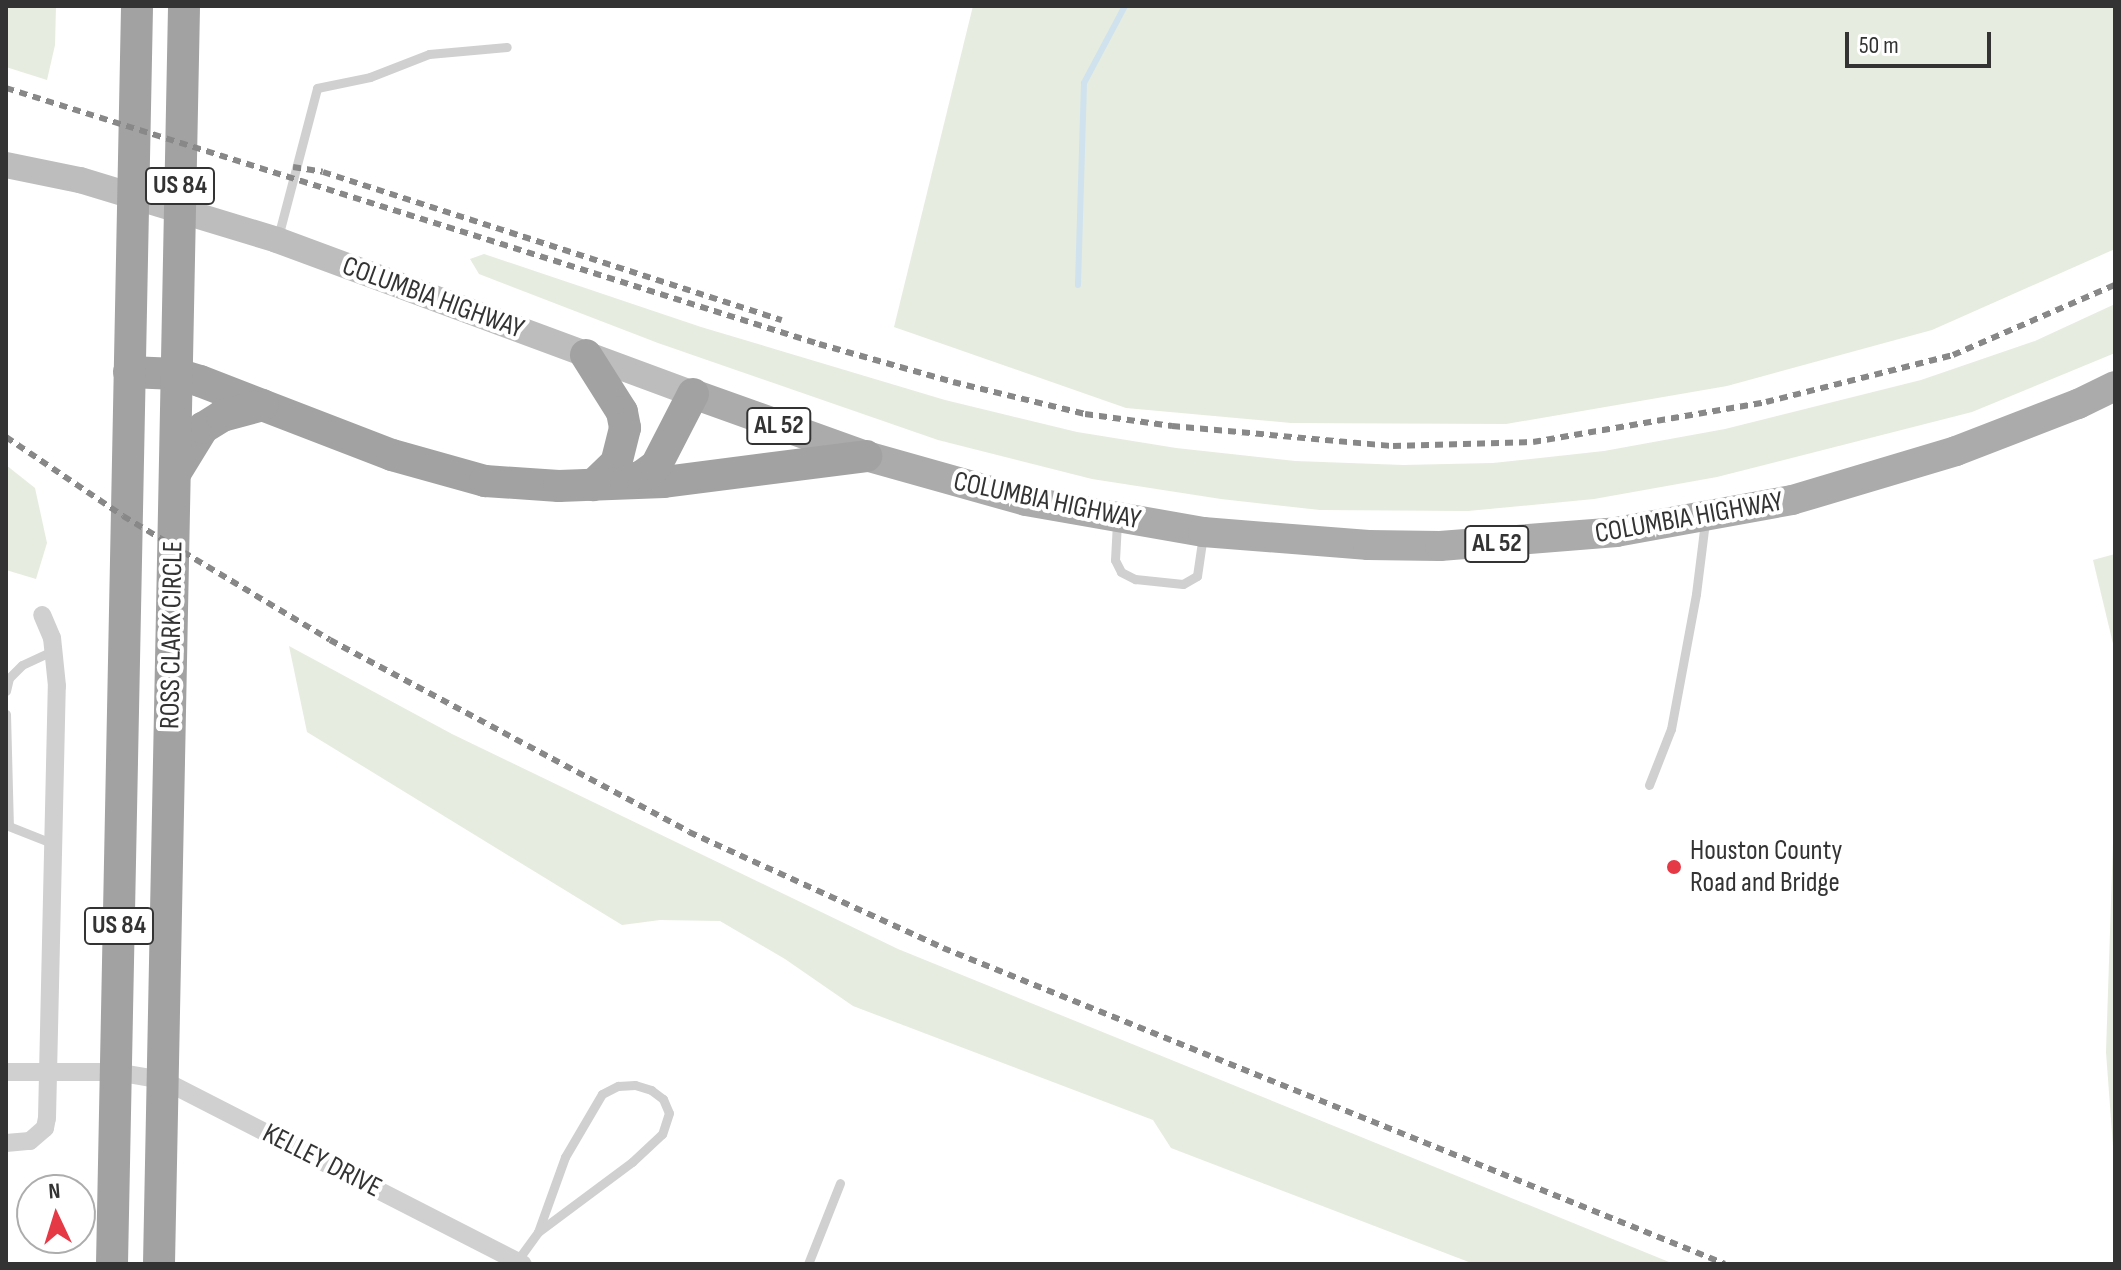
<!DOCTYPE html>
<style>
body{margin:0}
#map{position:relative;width:2121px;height:1270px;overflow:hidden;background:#fff;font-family:"Sofia Sans Condensed",sans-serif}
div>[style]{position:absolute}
.green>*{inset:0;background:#e6ecdf}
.stream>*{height:6px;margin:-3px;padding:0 3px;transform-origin:3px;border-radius:3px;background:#cfe2ee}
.service>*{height:9px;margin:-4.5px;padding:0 4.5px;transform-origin:4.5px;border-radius:4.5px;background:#d0d0d0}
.minor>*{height:18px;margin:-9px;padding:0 9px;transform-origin:9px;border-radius:9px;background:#d0d0d0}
.secondary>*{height:26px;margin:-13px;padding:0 13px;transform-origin:13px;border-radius:13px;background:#bdbdbd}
.primary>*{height:30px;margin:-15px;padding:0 15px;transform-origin:15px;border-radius:15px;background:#ababab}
.trunk>*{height:32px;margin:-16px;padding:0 16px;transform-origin:16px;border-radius:16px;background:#a2a2a2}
.rail>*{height:6px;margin-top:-3px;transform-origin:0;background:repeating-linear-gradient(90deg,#888 0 8px,transparent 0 14px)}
.dots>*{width:22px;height:22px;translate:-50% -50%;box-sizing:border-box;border:4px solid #fff;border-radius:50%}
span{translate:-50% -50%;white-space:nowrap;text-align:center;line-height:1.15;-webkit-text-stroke:8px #fff;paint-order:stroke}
.shield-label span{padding:2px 6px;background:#fff;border:2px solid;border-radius:6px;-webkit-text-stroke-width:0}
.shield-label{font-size:26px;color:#333;font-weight:700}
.street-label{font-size:28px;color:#333}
.poi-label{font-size:28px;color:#333}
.left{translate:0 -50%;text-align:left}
.frame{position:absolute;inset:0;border:8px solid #333;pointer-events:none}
.north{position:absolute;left:16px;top:1174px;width:80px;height:80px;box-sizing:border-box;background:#fff;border:2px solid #adadad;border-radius:50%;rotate:356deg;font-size:22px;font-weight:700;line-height:32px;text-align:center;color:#333}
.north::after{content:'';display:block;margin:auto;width:28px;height:36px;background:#e63946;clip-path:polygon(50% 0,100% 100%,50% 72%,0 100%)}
.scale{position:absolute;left:1845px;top:32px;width:146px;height:36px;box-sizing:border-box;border:4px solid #333;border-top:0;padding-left:10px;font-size:24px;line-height:28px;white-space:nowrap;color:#333;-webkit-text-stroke:6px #fff;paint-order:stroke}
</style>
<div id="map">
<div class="green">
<i style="clip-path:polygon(6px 6px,56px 6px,55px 45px,47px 80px,6px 67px)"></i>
<i style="clip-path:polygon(973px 6px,2115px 6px,2115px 249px,1932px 330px,1727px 386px,1506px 424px,1291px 423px,1126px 408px,894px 327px)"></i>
<i style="clip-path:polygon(484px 254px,701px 327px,945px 400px,1077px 432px,1176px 448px,1295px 461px,1403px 465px,1493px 463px,1604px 451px,1725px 429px,1921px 380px,2035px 341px,2115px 304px,2115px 353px,1972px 412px,1717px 477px,1594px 499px,1468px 511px,1320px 510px,1221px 499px,1092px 479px,938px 440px,658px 343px,479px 274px,470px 259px)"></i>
<i style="clip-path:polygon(6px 465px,35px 488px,47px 543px,36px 579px,6px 570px)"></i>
<i style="clip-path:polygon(2115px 554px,2115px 652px,2093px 560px)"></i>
<i style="clip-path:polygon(289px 646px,452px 734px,898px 949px,1674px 1264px,1474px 1264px,1171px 1148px,1153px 1120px,853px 1006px,785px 959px,720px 921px,660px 920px,622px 925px,307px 732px)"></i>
<i style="clip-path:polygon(2115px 783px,2115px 1173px,2106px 1052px)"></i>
</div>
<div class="stream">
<i style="left:1078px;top:285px;width:202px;rotate:-88.3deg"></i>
<i style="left:1084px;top:83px;width:87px;rotate:-62deg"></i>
</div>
<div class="service">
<i style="left:278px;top:237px;width:154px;rotate:-75.3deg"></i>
<i style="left:317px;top:88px;width:54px;rotate:-11.7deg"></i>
<i style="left:370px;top:77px;width:63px;rotate:-21.3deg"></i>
<i style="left:429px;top:54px;width:78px;rotate:-5.1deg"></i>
<i style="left:1117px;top:522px;width:38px;rotate:93deg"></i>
<i style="left:1115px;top:560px;width:13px;rotate:63deg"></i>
<i style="left:1121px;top:572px;width:16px;rotate:27deg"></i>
<i style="left:1135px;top:579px;width:48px;rotate:5.9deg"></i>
<i style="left:1183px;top:584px;width:16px;rotate:-30deg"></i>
<i style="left:1197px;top:576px;width:41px;rotate:-81.7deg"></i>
<i style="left:6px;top:691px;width:13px;rotate:-77deg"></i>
<i style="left:9px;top:678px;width:18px;rotate:-45deg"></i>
<i style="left:22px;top:665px;width:35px;rotate:-25deg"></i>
<i style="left:6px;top:714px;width:111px;rotate:88.5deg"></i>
<i style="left:1649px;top:785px;width:60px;rotate:-68.6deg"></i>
<i style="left:1671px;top:729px;width:137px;rotate:-79.5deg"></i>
<i style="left:1696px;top:594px;width:73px;rotate:-82.9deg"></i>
<i style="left:6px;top:825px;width:52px;rotate:21.6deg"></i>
<i style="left:517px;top:1261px;width:36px;rotate:-54deg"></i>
<i style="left:538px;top:1232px;width:80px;rotate:-70.2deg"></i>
<i style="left:565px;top:1157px;width:73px;rotate:-59.6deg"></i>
<i style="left:602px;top:1094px;width:18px;rotate:-27deg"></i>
<i style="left:618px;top:1086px;width:17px;rotate:-3deg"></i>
<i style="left:635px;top:1085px;width:17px;rotate:17deg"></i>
<i style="left:651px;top:1090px;width:15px;rotate:37deg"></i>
<i style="left:663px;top:1099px;width:15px;rotate:67deg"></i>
<i style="left:669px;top:1113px;width:22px;rotate:108deg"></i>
<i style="left:662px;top:1134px;width:41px;rotate:137deg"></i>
<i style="left:632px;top:1162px;width:117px;rotate:143.3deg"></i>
<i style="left:808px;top:1264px;width:87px;rotate:-68.4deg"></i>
</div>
<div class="minor">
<i style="left:6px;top:1072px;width:110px"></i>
<i style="left:116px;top:1072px;width:48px;rotate:9.7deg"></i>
<i style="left:163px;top:1080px;width:404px;rotate:27.1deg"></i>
<i style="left:6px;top:1143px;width:24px;rotate:-5deg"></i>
<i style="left:30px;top:1141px;width:20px;rotate:-41deg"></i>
<i style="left:45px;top:1128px;width:10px;rotate:-79deg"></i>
<i style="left:47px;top:1118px;width:432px;rotate:-88.7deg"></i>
<i style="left:57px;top:686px;width:48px;rotate:-95.9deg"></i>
<i style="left:52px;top:638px;width:25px;rotate:-113deg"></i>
</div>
<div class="secondary">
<i style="left:6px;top:165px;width:76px;rotate:11.5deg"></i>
<i style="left:80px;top:180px;width:206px;rotate:16.9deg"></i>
<i style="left:277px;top:240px;width:444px;rotate:20.3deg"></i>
</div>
<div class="primary">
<i style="left:693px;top:394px;width:184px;rotate:19.7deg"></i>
<i style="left:866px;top:456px;width:166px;rotate:15.7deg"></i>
<i style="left:1026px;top:501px;width:180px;rotate:9.9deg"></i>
<i style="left:1203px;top:532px;width:166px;rotate:4.5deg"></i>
<i style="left:1368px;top:545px;width:72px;rotate:0.8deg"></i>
<i style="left:1440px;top:546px;width:177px;rotate:-4.5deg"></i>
<i style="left:1616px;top:532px;width:179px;rotate:-10.3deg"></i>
<i style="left:1792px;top:500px;width:171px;rotate:-16.6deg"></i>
<i style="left:1956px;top:451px;width:131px;rotate:-21.1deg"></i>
<i style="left:2078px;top:404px;width:41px;rotate:-25.9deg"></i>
</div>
<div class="trunk">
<i style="left:586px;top:355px;width:67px;rotate:57.7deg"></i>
<i style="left:622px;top:412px;width:16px;rotate:79deg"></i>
<i style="left:625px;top:428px;width:36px;rotate:104deg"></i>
<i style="left:616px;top:463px;width:32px;rotate:136deg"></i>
<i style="left:129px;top:372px;width:48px;rotate:2.4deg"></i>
<i style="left:177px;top:374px;width:24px;rotate:17deg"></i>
<i style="left:200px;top:381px;width:206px;rotate:21.1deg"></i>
<i style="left:392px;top:455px;width:97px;rotate:15.6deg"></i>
<i style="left:485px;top:481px;width:74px;rotate:3.9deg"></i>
<i style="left:559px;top:486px;width:105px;rotate:-2.2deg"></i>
<i style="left:664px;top:482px;width:204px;rotate:-7.3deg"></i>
<i style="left:176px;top:472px;width:52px;rotate:-58.5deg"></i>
<i style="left:203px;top:428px;width:22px;rotate:-32deg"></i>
<i style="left:222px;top:416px;width:42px;rotate:-15deg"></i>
<i style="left:626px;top:481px;width:17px;rotate:-17deg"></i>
<i style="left:642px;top:476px;width:17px;rotate:-36deg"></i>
<i style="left:656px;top:466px;width:81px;rotate:-62.8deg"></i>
<i style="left:112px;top:1264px;width:1258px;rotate:-88.86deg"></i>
<i style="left:159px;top:1264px;width:1258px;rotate:-88.86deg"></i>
</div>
<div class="rail">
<i style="left:6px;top:88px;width:852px;rotate:17.48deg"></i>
<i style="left:819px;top:344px;width:139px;rotate:15.8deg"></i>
<i style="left:953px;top:382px;width:136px;rotate:13.6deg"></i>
<i style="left:1085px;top:414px;width:88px;rotate:7.9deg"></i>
<i style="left:1172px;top:426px;width:222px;rotate:5.2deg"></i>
<i style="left:1393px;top:446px;width:140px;rotate:-1.6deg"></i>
<i style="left:1533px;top:442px;width:236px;rotate:-9.7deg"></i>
<i style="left:1766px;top:402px;width:193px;rotate:-14.1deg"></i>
<i style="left:1953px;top:355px;width:176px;rotate:-23.4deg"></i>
<i style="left:293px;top:167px;width:30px;rotate:9deg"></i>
<i style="left:323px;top:172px;width:482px;rotate:17.9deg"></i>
<i style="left:6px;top:437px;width:141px;rotate:34deg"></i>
<i style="left:123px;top:516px;width:241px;rotate:30.9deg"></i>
<i style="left:330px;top:640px;width:407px;rotate:28.1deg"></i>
<i style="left:689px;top:832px;width:279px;rotate:24.5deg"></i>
<i style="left:943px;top:948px;width:843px;rotate:22deg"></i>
</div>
<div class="dots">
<i style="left:1674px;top:867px;background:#e63946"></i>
</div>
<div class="shield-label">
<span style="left:180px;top:186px">US 84</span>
<span style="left:779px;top:426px">AL 52</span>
<span style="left:1497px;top:544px">AL 52</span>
<span style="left:119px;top:926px">US 84</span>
</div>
<div class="street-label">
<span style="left:433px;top:298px;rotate:20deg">COLUMBIA HIGHWAY</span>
<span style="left:1047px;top:501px;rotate:12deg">COLUMBIA HIGHWAY</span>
<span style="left:1689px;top:518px;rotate:-10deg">COLUMBIA HIGHWAY</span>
<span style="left:172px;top:635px;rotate:-89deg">ROSS CLARK CIRCLE</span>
<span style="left:322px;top:1161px;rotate:27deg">KELLEY DRIVE</span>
</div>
<div class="poi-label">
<span class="left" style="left:1690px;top:867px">Houston County<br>Road and Bridge</span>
</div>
<div class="frame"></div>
<div class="north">N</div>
<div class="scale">50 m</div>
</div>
